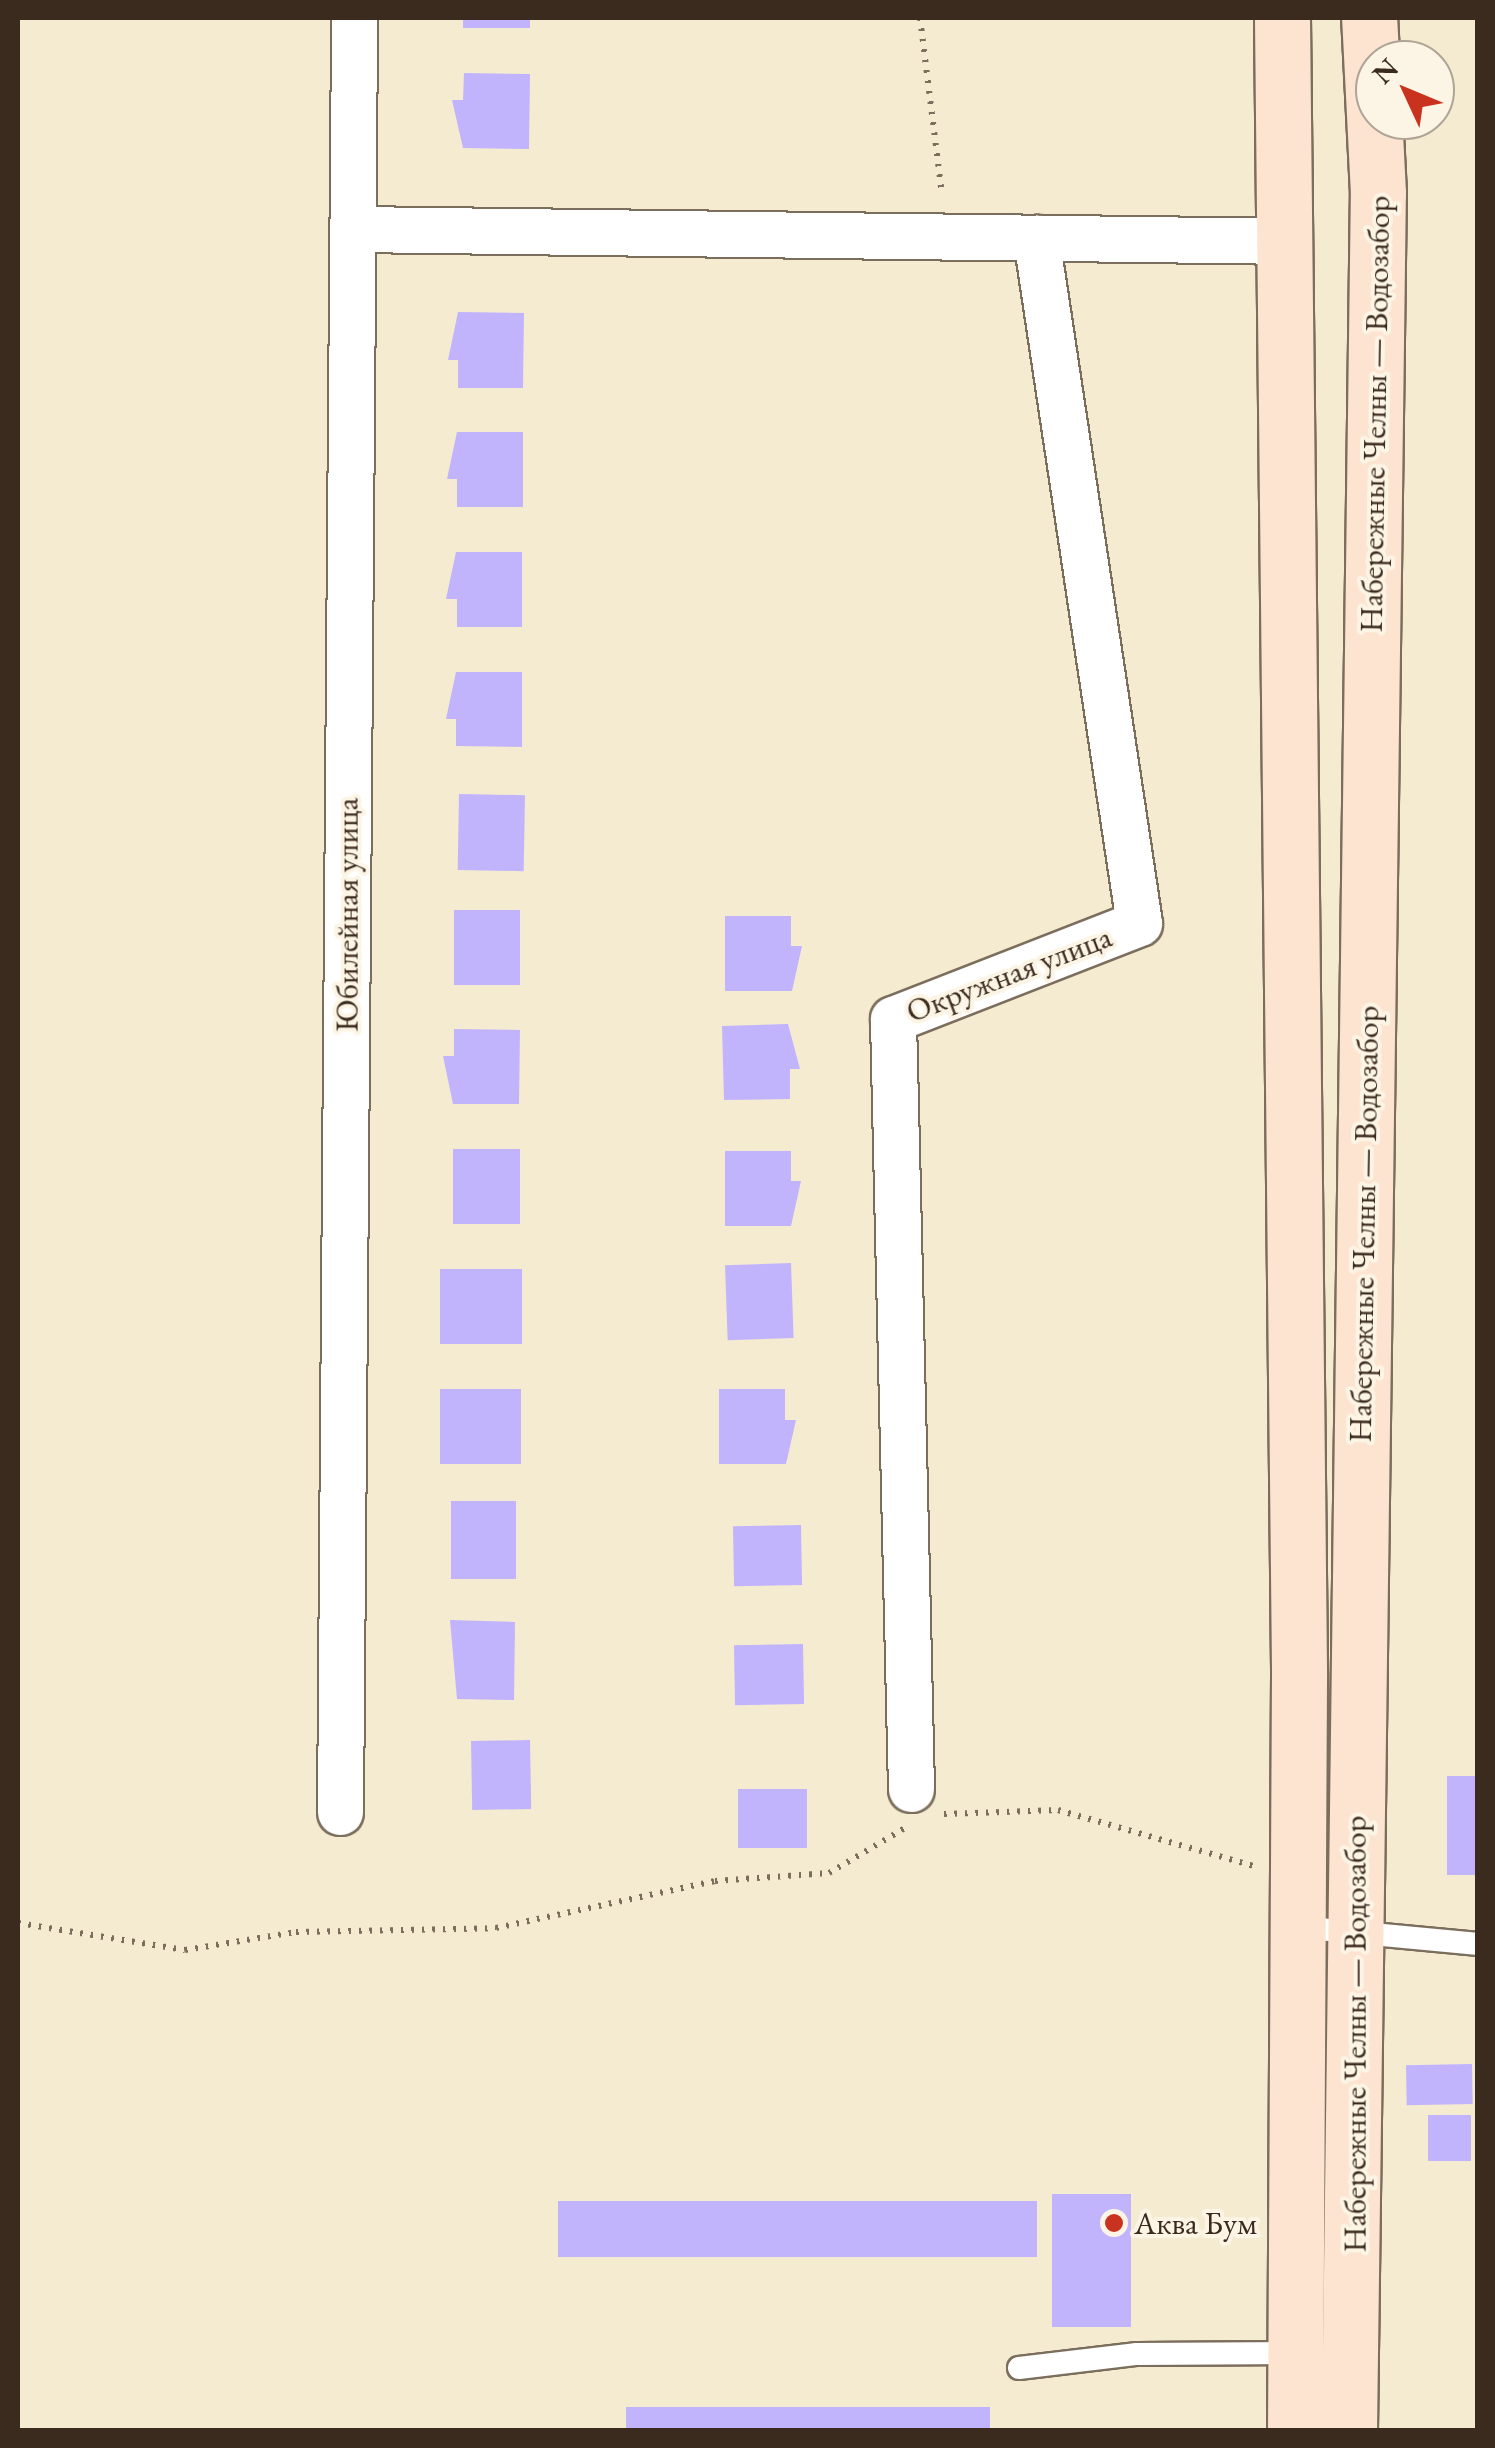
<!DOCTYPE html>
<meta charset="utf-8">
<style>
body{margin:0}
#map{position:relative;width:1495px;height:2448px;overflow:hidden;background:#f4ebd1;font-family:"EB Garamond",serif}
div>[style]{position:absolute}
.building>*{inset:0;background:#c1b4fd;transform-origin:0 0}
.path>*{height:6px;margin-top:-3px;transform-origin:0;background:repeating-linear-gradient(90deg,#7c6e5d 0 2.5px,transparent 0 10.5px)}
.roads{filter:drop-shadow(2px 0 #7c6e5d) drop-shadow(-2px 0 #7c6e5d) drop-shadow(0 2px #7c6e5d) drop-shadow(0 -2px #7c6e5d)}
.service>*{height:22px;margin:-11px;padding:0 11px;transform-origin:11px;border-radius:11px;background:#fff}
.minor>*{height:45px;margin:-22.5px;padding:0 22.5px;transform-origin:22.5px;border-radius:22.5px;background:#fff}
.secondary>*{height:55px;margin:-27.5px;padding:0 27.5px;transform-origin:27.5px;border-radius:27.5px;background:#fde4d1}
.dots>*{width:28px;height:28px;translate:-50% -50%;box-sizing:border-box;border:5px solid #fcf5e5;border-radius:50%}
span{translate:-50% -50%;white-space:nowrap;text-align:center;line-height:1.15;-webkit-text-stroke:8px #fcf5e5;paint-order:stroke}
.street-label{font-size:32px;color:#3b2a1e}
.poi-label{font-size:32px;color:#3b2a1e}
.left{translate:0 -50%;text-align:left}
.frame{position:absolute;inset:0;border:20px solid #3b2a1e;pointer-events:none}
.north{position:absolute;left:1355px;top:40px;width:100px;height:100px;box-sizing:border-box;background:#fcf5e5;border:2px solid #afa495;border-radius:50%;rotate:314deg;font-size:28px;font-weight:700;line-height:40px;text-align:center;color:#3b2a1e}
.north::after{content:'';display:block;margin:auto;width:35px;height:45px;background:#c8321e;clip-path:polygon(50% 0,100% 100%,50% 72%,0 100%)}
</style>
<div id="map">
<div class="building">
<i style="left:463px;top:18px;width:67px;height:10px"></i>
<i style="clip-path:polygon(464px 73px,530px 74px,529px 149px,463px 148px,452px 100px,463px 100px)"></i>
<i style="clip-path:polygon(458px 312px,524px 313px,523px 388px,458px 388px,458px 360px,448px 360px)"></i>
<i style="clip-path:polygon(457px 432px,523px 432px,523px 507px,457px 507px,457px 479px,447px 479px)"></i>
<i style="clip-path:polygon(456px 552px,522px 552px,522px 627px,457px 627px,457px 599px,446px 599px)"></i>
<i style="clip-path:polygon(456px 672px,522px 672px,522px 747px,456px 746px,456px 719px,446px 719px)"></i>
<i style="left:459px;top:794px;width:66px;height:76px;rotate:1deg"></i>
<i style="left:454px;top:910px;width:66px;height:75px"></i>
<i style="clip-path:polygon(725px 916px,791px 916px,791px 946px,802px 946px,792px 991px,725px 991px)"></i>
<i style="clip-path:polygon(788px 1024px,800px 1069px,790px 1069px,790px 1099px,724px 1100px,722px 1026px)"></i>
<i style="clip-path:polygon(454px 1029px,520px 1030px,519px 1104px,453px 1104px,443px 1056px,454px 1056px)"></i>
<i style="left:520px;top:1149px;width:75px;height:67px;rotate:90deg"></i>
<i style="clip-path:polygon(725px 1151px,791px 1151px,791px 1181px,801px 1181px,791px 1226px,725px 1226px)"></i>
<i style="left:791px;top:1263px;width:75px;height:66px;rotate:88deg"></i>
<i style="left:440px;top:1269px;width:82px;height:75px"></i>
<i style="left:521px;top:1389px;width:75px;height:81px;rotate:90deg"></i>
<i style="clip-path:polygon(719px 1389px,785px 1389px,785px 1420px,796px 1420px,786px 1464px,719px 1464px)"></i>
<i style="left:451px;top:1501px;width:65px;height:78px"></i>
<i style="left:801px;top:1525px;width:60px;height:68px;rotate:89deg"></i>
<i style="clip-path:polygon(450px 1620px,515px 1622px,514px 1700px,457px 1699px)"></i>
<i style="left:803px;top:1644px;width:60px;height:69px;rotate:89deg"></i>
<i style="left:530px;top:1740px;width:69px;height:59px;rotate:89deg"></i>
<i style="left:1447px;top:1776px;width:31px;height:99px"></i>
<i style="left:738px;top:1789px;width:69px;height:59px"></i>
<i style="left:1472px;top:2064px;width:40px;height:66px;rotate:89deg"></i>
<i style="left:1428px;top:2115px;width:43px;height:46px"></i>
<i style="left:1052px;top:2194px;width:79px;height:133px"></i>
<i style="left:558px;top:2201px;width:479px;height:56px"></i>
<i style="left:626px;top:2407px;width:364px;height:23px"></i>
</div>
<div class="path">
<i style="left:920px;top:18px;width:178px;rotate:82.9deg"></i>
<i style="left:944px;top:1814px;width:114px;rotate:-2deg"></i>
<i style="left:1058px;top:1810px;width:203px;rotate:16deg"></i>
<i style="left:18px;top:1923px;width:169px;rotate:9.2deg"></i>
<i style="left:185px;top:1950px;width:112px;rotate:-9.2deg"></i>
<i style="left:296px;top:1932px;width:200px;rotate:-1.1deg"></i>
<i style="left:496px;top:1928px;width:224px;rotate:-12.1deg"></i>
<i style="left:715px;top:1881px;width:114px;rotate:-4deg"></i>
<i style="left:829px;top:1873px;width:88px;rotate:-30.6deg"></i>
</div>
<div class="roads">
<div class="service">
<i style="left:1298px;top:1927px;width:181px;rotate:5.4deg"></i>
<i style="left:1019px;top:2368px;width:119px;rotate:-6.8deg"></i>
<i style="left:1137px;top:2354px;width:160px;rotate:-0.4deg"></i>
</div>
<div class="minor">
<i style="left:353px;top:229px;width:936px;rotate:0.73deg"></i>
<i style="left:911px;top:1789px;width:770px;rotate:-91.34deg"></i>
<i style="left:893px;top:1019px;width:264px;rotate:-21.3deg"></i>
<i style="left:1139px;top:923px;width:693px;rotate:-98.55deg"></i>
<i style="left:340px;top:1812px;width:1794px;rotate:-89.55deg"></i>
</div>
<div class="secondary">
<i style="left:1282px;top:18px;width:1658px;rotate:89.41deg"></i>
<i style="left:1299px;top:1676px;width:754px;rotate:90.3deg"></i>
<i style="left:1349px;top:2430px;width:2237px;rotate:-89.26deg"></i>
<i style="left:1378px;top:193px;width:175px;rotate:-92.9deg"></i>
</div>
</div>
<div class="dots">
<i style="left:1114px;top:2223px;background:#c8321e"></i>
</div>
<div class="street-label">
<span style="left:1375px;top:414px;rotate:-89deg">Набережные Челны — Водозабор</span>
<span style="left:347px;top:915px;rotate:-90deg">Юбилейная улица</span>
<span style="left:1009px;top:974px;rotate:-21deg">Окружная улица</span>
<span style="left:1364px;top:1224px;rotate:-89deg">Набережные Челны — Водозабор</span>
<span style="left:1355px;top:2034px;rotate:-90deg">Набережные Челны — Водозабор</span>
</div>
<div class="poi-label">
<span class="left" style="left:1134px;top:2223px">Аква Бум</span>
</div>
<div class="frame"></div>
<div class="north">N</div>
</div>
